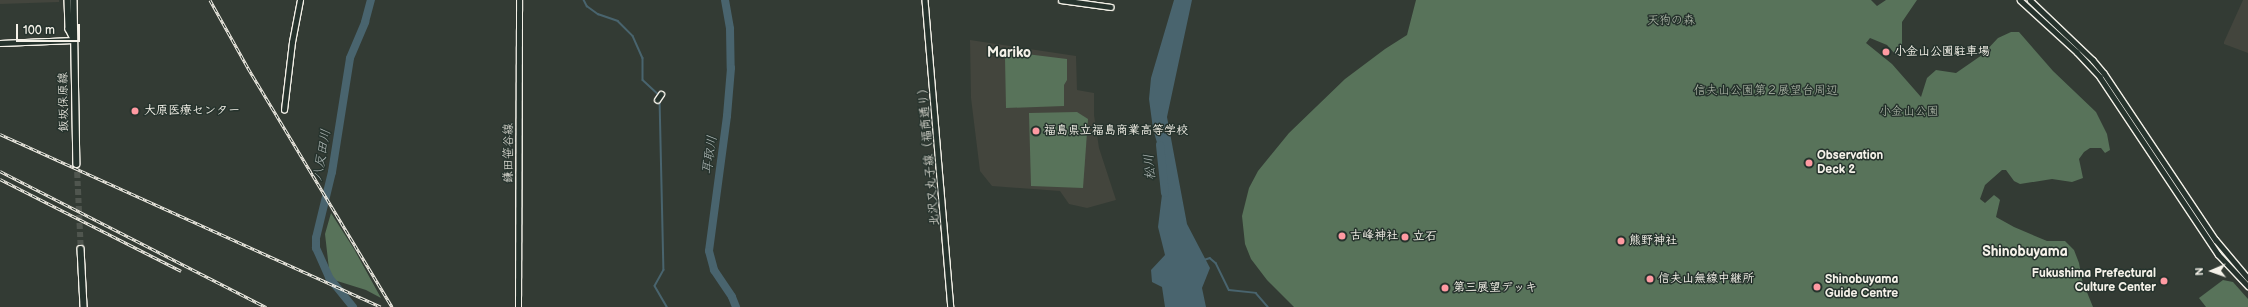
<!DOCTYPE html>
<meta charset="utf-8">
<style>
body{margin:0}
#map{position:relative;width:2248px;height:307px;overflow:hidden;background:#333b34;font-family:"Balsamiq Sans","Klee One",sans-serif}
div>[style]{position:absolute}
.built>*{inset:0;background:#43453d}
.green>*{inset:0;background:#58735a}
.water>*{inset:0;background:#49646e}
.stream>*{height:1.5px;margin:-0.75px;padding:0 0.75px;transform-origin:0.75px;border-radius:0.75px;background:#49646e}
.river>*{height:8px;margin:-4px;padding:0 4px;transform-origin:4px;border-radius:4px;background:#49646e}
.secondary-tunnel>*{height:5.5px;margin-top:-2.75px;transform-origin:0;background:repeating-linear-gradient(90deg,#50564f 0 5.5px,transparent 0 8.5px)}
.roads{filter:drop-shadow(1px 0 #f4f1e8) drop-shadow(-1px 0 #f4f1e8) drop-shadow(0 1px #f4f1e8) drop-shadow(0 -1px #f4f1e8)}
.tertiary>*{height:4.5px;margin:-2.25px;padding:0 2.25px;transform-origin:2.25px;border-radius:2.25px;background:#26332d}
.secondary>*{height:5.5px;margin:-2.75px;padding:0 2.75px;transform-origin:2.75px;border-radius:2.75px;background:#26332d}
.rail>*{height:3px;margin-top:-1.5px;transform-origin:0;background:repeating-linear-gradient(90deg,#26332d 0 4.5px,#f4f1e8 0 9px);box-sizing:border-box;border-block:1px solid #f4f1e8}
.dots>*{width:11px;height:11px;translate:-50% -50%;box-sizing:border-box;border:2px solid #26332d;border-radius:50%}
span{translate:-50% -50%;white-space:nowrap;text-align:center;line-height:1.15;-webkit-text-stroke:3px #26332d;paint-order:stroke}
.park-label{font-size:12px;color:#b6bfaf}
.poi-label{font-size:12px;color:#f4f1e8;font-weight:700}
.left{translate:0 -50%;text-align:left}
.right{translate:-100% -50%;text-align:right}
.street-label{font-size:12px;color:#f4f1e8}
.water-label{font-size:13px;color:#b0b9b7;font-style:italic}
.quarter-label{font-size:14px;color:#f4f1e8;font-weight:700}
.north{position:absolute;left:2192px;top:251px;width:40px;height:40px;-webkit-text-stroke:3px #26332d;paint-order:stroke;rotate:268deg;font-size:11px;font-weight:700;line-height:16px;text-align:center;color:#f4f1e8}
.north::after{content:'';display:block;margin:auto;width:14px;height:18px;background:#f4f1e8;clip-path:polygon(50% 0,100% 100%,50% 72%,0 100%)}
.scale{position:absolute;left:16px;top:24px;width:64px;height:18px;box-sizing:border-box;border:2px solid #f4f1e8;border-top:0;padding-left:5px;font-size:12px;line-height:14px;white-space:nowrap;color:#f4f1e8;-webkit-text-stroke:3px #26332d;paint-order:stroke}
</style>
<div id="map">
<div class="built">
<i style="clip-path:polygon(0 0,59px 0,59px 2px,0 4px)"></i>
<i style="clip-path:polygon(2243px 0,2248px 0,2248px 53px,2224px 44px,2224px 42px)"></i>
<i style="clip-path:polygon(970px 40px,1076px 56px,1077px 90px,1094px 93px,1094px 115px,1099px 148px,1116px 200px,1087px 208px,1069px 204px,1060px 191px,992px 186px,980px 171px,971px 98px)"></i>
</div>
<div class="green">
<i style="clip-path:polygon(1416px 0,1871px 0,1877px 6px,1886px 0,1917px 0,1902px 22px,1902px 48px,1896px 55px,1887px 45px,1870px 38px,1866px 43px,1892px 64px,1921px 97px,1927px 78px,1936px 70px,1956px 73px,1982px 55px,1998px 38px,2011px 32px,2019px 32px,2053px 71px,2096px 112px,2107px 134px,2110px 150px,2105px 153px,2101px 148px,2090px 148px,2084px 152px,2079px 159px,2083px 178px,2072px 182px,2052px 179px,2020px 184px,2014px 181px,2006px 170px,2002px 170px,1985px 185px,1980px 199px,1985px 203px,1994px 195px,1998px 198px,2000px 200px,1996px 217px,2014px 227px,2047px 241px,2065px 241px,2074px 250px,2079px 263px,2082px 280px,2093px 307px,1294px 307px,1267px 280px,1251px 259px,1245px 244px,1242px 216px,1249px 188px,1258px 171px,1289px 133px,1345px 79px,1385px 49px,1407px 35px)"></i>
<i style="clip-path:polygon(1011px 52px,1067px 59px,1067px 80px,1064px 85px,1064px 106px,1006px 108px,1005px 58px)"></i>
<i style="clip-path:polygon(1077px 112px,1088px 119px,1083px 188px,1031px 186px,1029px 113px)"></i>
<i style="clip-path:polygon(331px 213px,354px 249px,381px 298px,366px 290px,334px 280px,329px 269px,325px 234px)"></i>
<i style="clip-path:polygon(2223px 280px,2233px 282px,2248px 299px,2248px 307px,2206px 307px,2199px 298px)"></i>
</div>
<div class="water">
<i style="clip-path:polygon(1174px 0,1192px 0,1167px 117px,1187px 224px,1210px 268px,1202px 288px,1206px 307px,1165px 307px,1162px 287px,1152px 282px,1151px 270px,1165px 255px,1158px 227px,1165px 170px,1153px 129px,1149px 99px,1151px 78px)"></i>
</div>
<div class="stream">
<i style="left:584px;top:0;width:7px;rotate:63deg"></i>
<i style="left:587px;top:6px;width:14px;rotate:36deg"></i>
<i style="left:598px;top:14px;width:21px;rotate:19deg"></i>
<i style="left:618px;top:21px;width:21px;rotate:45deg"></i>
<i style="left:633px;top:36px;width:24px;rotate:66deg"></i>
<i style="left:643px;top:58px;width:22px;rotate:90deg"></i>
<i style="left:643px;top:80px;width:22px;rotate:43deg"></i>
<i style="left:660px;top:98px;width:172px;rotate:88.7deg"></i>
<i style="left:664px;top:270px;width:18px;rotate:119deg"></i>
<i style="left:655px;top:286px;width:24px;rotate:60deg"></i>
<i style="left:1204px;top:260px;width:6px;rotate:-18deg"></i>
<i style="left:1210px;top:258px;width:8px;rotate:40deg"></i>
<i style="left:1216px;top:263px;width:30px;rotate:64deg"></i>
<i style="left:1229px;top:290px;width:27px;rotate:6deg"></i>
<i style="left:1256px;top:293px;width:18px;rotate:49deg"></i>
</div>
<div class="river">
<i style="left:725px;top:0;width:29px;rotate:80deg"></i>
<i style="left:730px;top:29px;width:39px;rotate:89deg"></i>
<i style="left:731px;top:68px;width:48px;rotate:94.8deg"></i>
<i style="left:727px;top:116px;width:136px;rotate:97.6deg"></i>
<i style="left:709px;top:251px;width:20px;rotate:75deg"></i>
<i style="left:714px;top:270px;width:32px;rotate:56deg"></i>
<i style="left:732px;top:297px;width:11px;rotate:68deg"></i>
<i style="left:1160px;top:145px;width:48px;rotate:84.1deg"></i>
<i style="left:353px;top:307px;width:38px;rotate:-129deg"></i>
<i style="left:329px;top:277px;width:32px;rotate:-114deg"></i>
<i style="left:316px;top:248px;width:10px;rotate:-90deg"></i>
<i style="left:316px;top:238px;width:68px;rotate:-76.4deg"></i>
<i style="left:332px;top:172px;width:115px;rotate:-81deg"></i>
<i style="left:350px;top:58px;width:39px;rotate:-67deg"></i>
<i style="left:365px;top:22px;width:23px;rotate:-75deg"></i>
</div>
<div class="secondary-tunnel">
<i style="left:77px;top:164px;width:85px;rotate:87.3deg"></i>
</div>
<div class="roads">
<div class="tertiary">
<i style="left:925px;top:0;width:308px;rotate:85.2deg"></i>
<i style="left:1061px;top:0;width:50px;rotate:8deg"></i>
<i style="left:2020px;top:0;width:77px;rotate:42.4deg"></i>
<i style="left:2077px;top:52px;width:34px;rotate:47deg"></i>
<i style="left:2100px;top:77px;width:213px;rotate:56.3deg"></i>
<i style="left:2218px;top:254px;width:44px;rotate:46.8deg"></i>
<i style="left:2030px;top:0;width:87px;rotate:43.6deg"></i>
<i style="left:2093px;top:60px;width:17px;rotate:50deg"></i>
<i style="left:2104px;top:73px;width:201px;rotate:56.2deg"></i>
<i style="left:2216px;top:240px;width:50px;rotate:49.9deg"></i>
<i style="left:0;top:43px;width:74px;rotate:-2.3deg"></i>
<i style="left:657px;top:100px;width:7px;rotate:-56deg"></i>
<i style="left:284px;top:110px;width:68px;rotate:-83.3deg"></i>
<i style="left:292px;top:42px;width:43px;rotate:-79.2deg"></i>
<i style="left:518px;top:307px;width:307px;rotate:-89.8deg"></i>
</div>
<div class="secondary">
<i style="left:68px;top:0;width:29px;rotate:88deg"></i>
<i style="left:69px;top:29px;width:9px;rotate:63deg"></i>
<i style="left:74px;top:0;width:164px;rotate:89deg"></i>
<i style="left:81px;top:249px;width:58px;rotate:87deg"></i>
</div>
</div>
<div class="rail">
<i style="left:210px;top:0;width:78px;rotate:60.8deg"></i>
<i style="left:248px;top:68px;width:279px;rotate:58.9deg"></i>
<i style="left:0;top:134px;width:418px;rotate:24.4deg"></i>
<i style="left:0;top:171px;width:299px;rotate:27.1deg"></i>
<i style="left:0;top:179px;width:203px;rotate:26.9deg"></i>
</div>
<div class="dots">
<i style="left:1886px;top:52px;background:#ff9aa2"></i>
<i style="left:135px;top:111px;background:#ff9aa2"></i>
<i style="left:1036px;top:131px;background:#ff9aa2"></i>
<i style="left:1809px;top:163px;background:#ff9aa2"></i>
<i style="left:1342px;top:236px;background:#ff9aa2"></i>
<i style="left:1405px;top:237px;background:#ff9aa2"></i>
<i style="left:1621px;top:241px;background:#ff9aa2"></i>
<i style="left:1650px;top:279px;background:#ff9aa2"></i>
<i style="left:2164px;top:281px;background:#ff9aa2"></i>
<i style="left:1817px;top:287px;background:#ff9aa2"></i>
<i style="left:1445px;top:288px;background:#ff9aa2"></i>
</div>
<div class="park-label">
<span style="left:1671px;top:21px">天狗の森</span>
<span style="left:1766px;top:91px">信夫山公園第２展望台周辺</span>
<span style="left:1909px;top:112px">小金山公園</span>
</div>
<div class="poi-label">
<span class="left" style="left:1894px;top:52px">小金山公園駐車場</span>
<span class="left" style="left:144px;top:111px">大原医療センター</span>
<span class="left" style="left:1044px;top:131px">福島県立福島商業高等学校</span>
<span class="left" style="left:1817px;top:163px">Observation<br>Deck 2</span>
<span class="left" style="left:1350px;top:236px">古峰神社</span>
<span class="left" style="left:1413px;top:237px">立石</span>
<span class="left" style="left:1629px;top:241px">熊野神社</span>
<span class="right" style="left:2156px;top:281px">Fukushima Prefectural<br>Culture Center</span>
<span class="left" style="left:1658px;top:279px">信夫山無線中継所</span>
<span class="left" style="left:1825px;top:287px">Shinobuyama<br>Guide Centre</span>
<span class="left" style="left:1453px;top:288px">第三展望デッキ</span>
</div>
<div class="street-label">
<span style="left:64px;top:102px;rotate:-91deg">飯坂保原線</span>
<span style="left:509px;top:153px;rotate:-90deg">鎌田笹谷線</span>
<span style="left:929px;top:154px;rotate:-95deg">北沢又丸子線（福商通り）</span>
</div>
<div class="water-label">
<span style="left:322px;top:155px;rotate:-80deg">八反田川</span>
<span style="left:710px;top:155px;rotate:-82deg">耳取川</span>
<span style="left:1150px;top:167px;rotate:-94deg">松川</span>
</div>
<div class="quarter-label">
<span style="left:1009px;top:53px">Mariko</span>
<span style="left:2025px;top:252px">Shinobuyama</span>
</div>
<div class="north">N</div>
<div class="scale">100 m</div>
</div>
